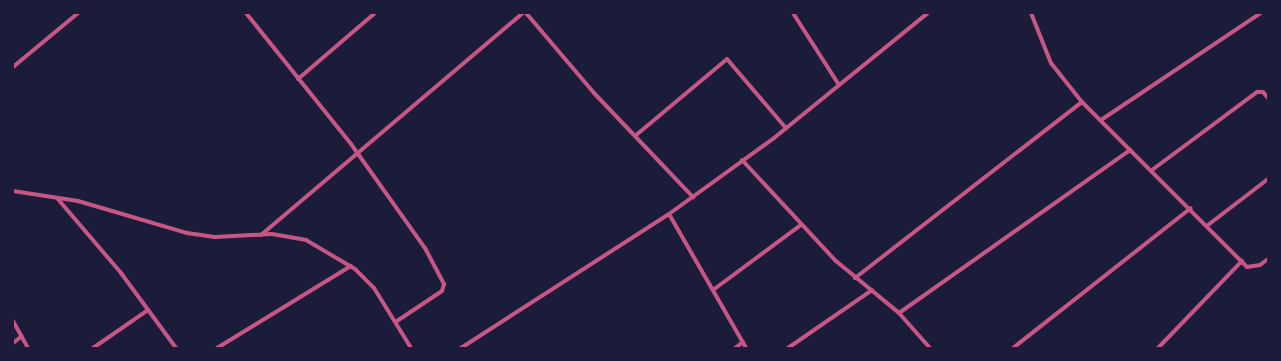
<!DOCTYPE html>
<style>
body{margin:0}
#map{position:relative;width:1281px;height:361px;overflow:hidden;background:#1b1b3a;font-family:"PT Sans Narrow",sans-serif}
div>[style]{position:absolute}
.minor>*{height:4px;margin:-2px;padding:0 2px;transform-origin:2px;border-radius:2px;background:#c65784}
span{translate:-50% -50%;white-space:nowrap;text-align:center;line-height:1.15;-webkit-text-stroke:3.5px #1b1b3a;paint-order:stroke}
.frame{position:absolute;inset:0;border:14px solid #1b1b3a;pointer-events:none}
</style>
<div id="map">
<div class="minor">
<i style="left:246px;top:13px;width:168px;rotate:51.3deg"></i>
<i style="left:351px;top:144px;width:128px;rotate:54.6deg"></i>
<i style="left:425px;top:248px;width:41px;rotate:62.2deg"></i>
<i style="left:444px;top:284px;width:7px;rotate:106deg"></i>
<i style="left:442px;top:291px;width:54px;rotate:146.3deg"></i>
<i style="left:526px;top:13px;width:105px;rotate:49.6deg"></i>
<i style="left:594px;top:93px;width:144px;rotate:46.4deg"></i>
<i style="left:793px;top:13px;width:85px;rotate:57.4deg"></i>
<i style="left:1031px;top:13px;width:54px;rotate:68.2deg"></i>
<i style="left:1051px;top:63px;width:50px;rotate:51.5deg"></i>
<i style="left:1082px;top:102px;width:233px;rotate:45deg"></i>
<i style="left:1247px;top:267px;width:13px;rotate:-9deg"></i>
<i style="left:1260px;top:265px;width:10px;rotate:-37deg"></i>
<i style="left:13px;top:67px;width:85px;rotate:-39.7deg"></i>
<i style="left:298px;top:79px;width:101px;rotate:-40.6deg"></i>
<i style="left:1101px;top:120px;width:192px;rotate:-33.8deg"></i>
<i style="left:635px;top:136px;width:120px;rotate:-39.9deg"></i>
<i style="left:727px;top:59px;width:91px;rotate:49.5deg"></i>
<i style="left:742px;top:160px;width:138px;rotate:47.1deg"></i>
<i style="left:836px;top:261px;width:82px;rotate:39.5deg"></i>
<i style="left:899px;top:313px;width:47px;rotate:48.5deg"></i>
<i style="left:1152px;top:170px;width:131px;rotate:-36.6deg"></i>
<i style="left:1257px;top:92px;width:6px"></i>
<i style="left:1263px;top:92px;width:8px;rotate:50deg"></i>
<i style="left:13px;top:191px;width:66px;rotate:8.7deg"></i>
<i style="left:78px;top:201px;width:114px;rotate:16.4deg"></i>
<i style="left:187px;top:233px;width:28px;rotate:8deg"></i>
<i style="left:215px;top:237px;width:57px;rotate:-3deg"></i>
<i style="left:272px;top:234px;width:35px;rotate:10deg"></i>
<i style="left:306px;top:240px;width:57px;rotate:30.6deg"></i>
<i style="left:355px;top:269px;width:27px;rotate:45deg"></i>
<i style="left:374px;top:288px;width:70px;rotate:58.3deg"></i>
<i style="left:57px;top:198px;width:99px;rotate:49.5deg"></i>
<i style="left:121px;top:273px;width:93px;rotate:53.7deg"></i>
<i style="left:669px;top:214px;width:155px;rotate:60.1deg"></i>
<i style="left:1208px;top:225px;width:76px;rotate:-37.5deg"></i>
<i style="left:261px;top:235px;width:343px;rotate:-40.3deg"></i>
<i style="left:855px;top:278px;width:287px;rotate:-37.8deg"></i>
<i style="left:713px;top:290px;width:109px;rotate:-36.5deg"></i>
<i style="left:899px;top:313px;width:283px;rotate:-35.2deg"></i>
<i style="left:13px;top:321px;width:31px;rotate:61deg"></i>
<i style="left:13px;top:343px;width:11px;rotate:-38deg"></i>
<i style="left:93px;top:348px;width:67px;rotate:-34.6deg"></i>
<i style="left:217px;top:348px;width:157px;rotate:-31.5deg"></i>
<i style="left:461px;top:348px;width:247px;rotate:-32.8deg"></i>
<i style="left:669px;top:214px;width:130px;rotate:-35.9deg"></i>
<i style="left:774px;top:138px;width:198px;rotate:-39.1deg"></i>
<i style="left:735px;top:348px;width:10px;rotate:-37deg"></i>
<i style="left:788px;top:348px;width:102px;rotate:-34.6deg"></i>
<i style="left:1013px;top:348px;width:226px;rotate:-38.2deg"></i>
<i style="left:1158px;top:348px;width:121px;rotate:-46deg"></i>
</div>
<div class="frame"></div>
</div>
